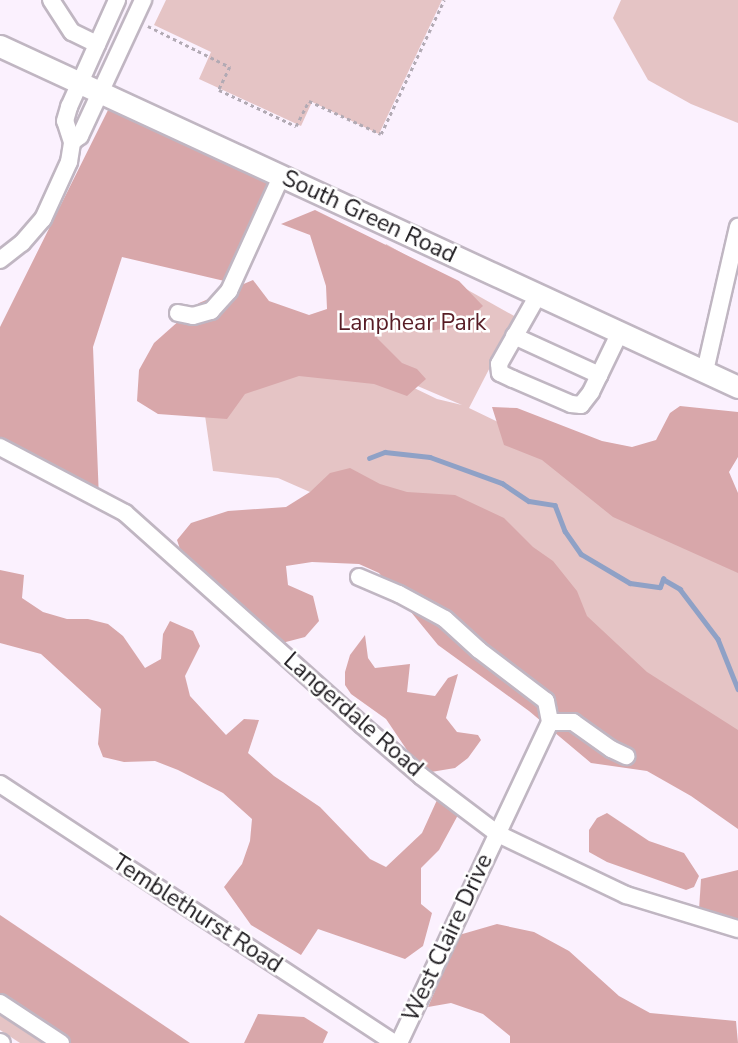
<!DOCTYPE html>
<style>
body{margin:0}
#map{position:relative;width:738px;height:1043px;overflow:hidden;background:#fbf1fe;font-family:"Nunito Sans",sans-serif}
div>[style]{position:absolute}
.green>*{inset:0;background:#e5c4c5}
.forest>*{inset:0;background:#d8a7aa}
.stream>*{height:4.5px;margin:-2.25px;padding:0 2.25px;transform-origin:2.25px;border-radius:2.25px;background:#8fa1c6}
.path>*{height:2.5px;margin-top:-1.25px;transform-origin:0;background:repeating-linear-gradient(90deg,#b2aab4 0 3.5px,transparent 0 7px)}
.roads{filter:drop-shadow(2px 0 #c0b6c2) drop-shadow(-2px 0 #c0b6c2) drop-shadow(0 2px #c0b6c2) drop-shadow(0 -2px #c0b6c2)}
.minor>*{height:16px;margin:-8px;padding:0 8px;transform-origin:8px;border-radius:8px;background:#fff}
.major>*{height:21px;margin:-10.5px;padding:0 10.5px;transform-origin:10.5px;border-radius:10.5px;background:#fff}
span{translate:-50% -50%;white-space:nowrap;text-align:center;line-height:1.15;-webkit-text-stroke:5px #fff;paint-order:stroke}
.street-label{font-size:23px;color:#1c191d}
.park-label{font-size:23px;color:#581d26}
</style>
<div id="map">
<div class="green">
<i style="clip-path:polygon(166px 0,442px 0,379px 134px,312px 102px,301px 126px,199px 79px,211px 52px,154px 25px)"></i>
<i style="clip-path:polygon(621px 0,738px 0,738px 123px,691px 104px,648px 80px,613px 18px)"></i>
<i style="clip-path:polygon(evenodd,386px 244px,516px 317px,469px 408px,738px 537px,738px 785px,310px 492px,278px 478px,213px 471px,197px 360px,336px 352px,386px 244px,352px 358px,462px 405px,437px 399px,352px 358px)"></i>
<i style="clip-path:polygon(0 1008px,51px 1043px,20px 1043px,0 1030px)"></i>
</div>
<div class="forest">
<i style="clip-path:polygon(113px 100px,281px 177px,233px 283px,122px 257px,93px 347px,99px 499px,0 447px,0 327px)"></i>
<i style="clip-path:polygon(315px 210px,459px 281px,483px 306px,460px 326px,430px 331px,385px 323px,377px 338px,402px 363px,417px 369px,426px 379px,407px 396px,374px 384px,299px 376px,245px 394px,227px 419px,158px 414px,137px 401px,139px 370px,154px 343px,199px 303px,253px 280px,269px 301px,309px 315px,327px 309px,326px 286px,310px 235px,281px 224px)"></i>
<i style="clip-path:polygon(680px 406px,738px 412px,738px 457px,729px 472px,738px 493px,738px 573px,613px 517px,542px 460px,504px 445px,492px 407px,517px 408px,602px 441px,632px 447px,656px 440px,670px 413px)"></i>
<i style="clip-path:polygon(350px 468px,380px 484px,407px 492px,455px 495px,504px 518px,533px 547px,553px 561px,577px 591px,587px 616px,647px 672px,738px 730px,738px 829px,691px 796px,647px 771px,591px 763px,529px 711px,438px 645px,379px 573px,359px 564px,312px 562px,286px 566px,288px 585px,313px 596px,319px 621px,305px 637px,282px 643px,182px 555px,177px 540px,191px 523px,228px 511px,286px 507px,310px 492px,330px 473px)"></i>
<i style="clip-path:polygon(0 570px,24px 575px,22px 598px,43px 612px,67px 619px,88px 619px,108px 624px,123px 636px,145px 668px,161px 659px,163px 634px,170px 621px,193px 631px,200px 646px,185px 676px,190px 696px,226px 735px,244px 719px,259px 720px,248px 753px,274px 776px,320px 807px,370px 859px,386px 867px,422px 833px,437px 800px,458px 815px,439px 850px,421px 868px,421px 904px,432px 913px,423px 946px,405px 959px,318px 929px,301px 955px,251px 925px,224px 887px,242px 864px,250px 841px,252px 819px,223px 793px,178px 770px,155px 761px,124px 762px,103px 757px,98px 744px,101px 709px,41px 654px,0 643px)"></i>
<i style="clip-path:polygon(365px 635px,368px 658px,375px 668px,410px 664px,407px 692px,435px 696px,448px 678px,458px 674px,446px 718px,457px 732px,478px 735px,481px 740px,468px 758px,455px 768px,431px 772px,411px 756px,386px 719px,351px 694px,345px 685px,345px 672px,350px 655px)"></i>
<i style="clip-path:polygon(607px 813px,649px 841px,684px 853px,699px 876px,694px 887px,686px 890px,607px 862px,589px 852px,589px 830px,597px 818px)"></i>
<i style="clip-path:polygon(738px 870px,738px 920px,699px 910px,701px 879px)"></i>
<i style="clip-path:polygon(0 915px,190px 1043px,61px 1043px,0 1003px)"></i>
<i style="clip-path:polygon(497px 924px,534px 932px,569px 951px,619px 996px,650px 1013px,736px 1021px,738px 1043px,510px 1043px,510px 1036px,483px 1014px,451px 1003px,428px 1007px,459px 935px)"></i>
<i style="clip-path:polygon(258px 1014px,304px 1017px,328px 1032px,323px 1043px,244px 1043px)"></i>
</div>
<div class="stream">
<i style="left:369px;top:458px;width:17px;rotate:-21deg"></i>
<i style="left:385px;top:452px;width:45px;rotate:6.3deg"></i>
<i style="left:430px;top:457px;width:77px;rotate:19.9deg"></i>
<i style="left:502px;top:483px;width:32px;rotate:34deg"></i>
<i style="left:529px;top:501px;width:26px;rotate:9deg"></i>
<i style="left:555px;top:505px;width:28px;rotate:69deg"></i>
<i style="left:565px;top:531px;width:28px;rotate:55deg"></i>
<i style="left:581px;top:554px;width:57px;rotate:30.6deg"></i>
<i style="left:630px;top:583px;width:30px;rotate:8deg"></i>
<i style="left:660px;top:587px;width:9px;rotate:-69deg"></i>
<i style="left:663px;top:579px;width:20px;rotate:30deg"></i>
<i style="left:680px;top:589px;width:63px;rotate:52.8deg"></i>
<i style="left:718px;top:639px;width:54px;rotate:68.2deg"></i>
</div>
<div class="path">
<i style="left:148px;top:26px;width:92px;rotate:26.6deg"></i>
<i style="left:230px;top:67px;width:25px;rotate:116deg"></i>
<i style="left:219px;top:90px;width:85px;rotate:25.1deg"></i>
<i style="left:296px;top:126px;width:28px;rotate:-63deg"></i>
<i style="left:309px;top:101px;width:79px;rotate:24.6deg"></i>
<i style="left:381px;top:134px;width:148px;rotate:-64.8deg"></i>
</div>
<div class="roads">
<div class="minor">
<i style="left:51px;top:0;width:38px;rotate:57deg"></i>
<i style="left:72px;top:32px;width:28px;rotate:26deg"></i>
<i style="left:72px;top:142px;width:22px;rotate:-108deg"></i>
<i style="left:65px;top:121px;width:15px;rotate:-74deg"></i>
<i style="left:69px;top:107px;width:117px;rotate:-65.8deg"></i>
<i style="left:0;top:260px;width:28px;rotate:-38deg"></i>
<i style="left:22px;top:243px;width:32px;rotate:-49deg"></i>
<i style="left:43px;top:219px;width:63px;rotate:-65.5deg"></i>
<i style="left:69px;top:162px;width:20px;rotate:-81deg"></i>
<i style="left:72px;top:142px;width:10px;rotate:-37deg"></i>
<i style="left:80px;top:136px;width:150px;rotate:-65.1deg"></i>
<i style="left:538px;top:295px;width:79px;rotate:119.5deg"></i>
<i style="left:499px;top:364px;width:9px;rotate:84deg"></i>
<i style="left:500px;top:373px;width:14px;rotate:25deg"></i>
<i style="left:513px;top:379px;width:63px;rotate:23.3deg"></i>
<i style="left:571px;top:404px;width:10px;rotate:6deg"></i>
<i style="left:581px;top:405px;width:16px;rotate:-52deg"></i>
<i style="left:591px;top:392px;width:67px;rotate:-64.2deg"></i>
<i style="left:178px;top:313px;width:15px;rotate:11deg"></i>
<i style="left:193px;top:316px;width:19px;rotate:-16deg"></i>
<i style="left:211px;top:311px;width:27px;rotate:-48deg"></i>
<i style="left:229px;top:291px;width:125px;rotate:-65.5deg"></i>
<i style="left:514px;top:336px;width:94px;rotate:24.6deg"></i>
<i style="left:705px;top:371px;width:148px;rotate:-77.1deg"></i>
<i style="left:0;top:447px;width:141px;rotate:27.8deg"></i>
<i style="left:125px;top:513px;width:318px;rotate:41.8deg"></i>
<i style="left:362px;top:725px;width:78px;rotate:40.8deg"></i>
<i style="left:421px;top:776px;width:96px;rotate:37deg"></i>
<i style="left:498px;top:834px;width:142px;rotate:25.5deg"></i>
<i style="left:626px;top:895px;width:117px;rotate:16.9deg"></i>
<i style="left:359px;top:577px;width:43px;rotate:23deg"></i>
<i style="left:399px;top:594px;width:52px;rotate:28.5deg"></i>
<i style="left:445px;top:619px;width:46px;rotate:42.4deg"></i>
<i style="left:479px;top:650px;width:84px;rotate:37.3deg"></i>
<i style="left:546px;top:701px;width:21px;rotate:79deg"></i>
<i style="left:0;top:784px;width:472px;rotate:33.3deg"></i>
<i style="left:0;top:1003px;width:73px;rotate:33.3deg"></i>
<i style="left:0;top:1042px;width:2px;rotate:27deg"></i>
<i style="left:399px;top:1043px;width:355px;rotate:-64.8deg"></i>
<i style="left:550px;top:722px;width:23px"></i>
<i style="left:573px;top:722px;width:47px;rotate:35.4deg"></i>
<i style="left:611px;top:749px;width:17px;rotate:25deg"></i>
</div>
<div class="major">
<i style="left:0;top:46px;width:813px;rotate:24.8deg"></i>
</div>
</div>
<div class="street-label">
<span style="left:369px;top:217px;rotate:25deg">South Green Road</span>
<span style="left:353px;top:715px;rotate:41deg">Langerdale Road</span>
<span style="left:197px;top:914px;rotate:33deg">Temblethurst Road</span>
<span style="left:448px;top:938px;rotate:-65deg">West Claire Drive</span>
</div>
<div class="park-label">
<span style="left:412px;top:323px">Lanphear Park</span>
</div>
</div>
